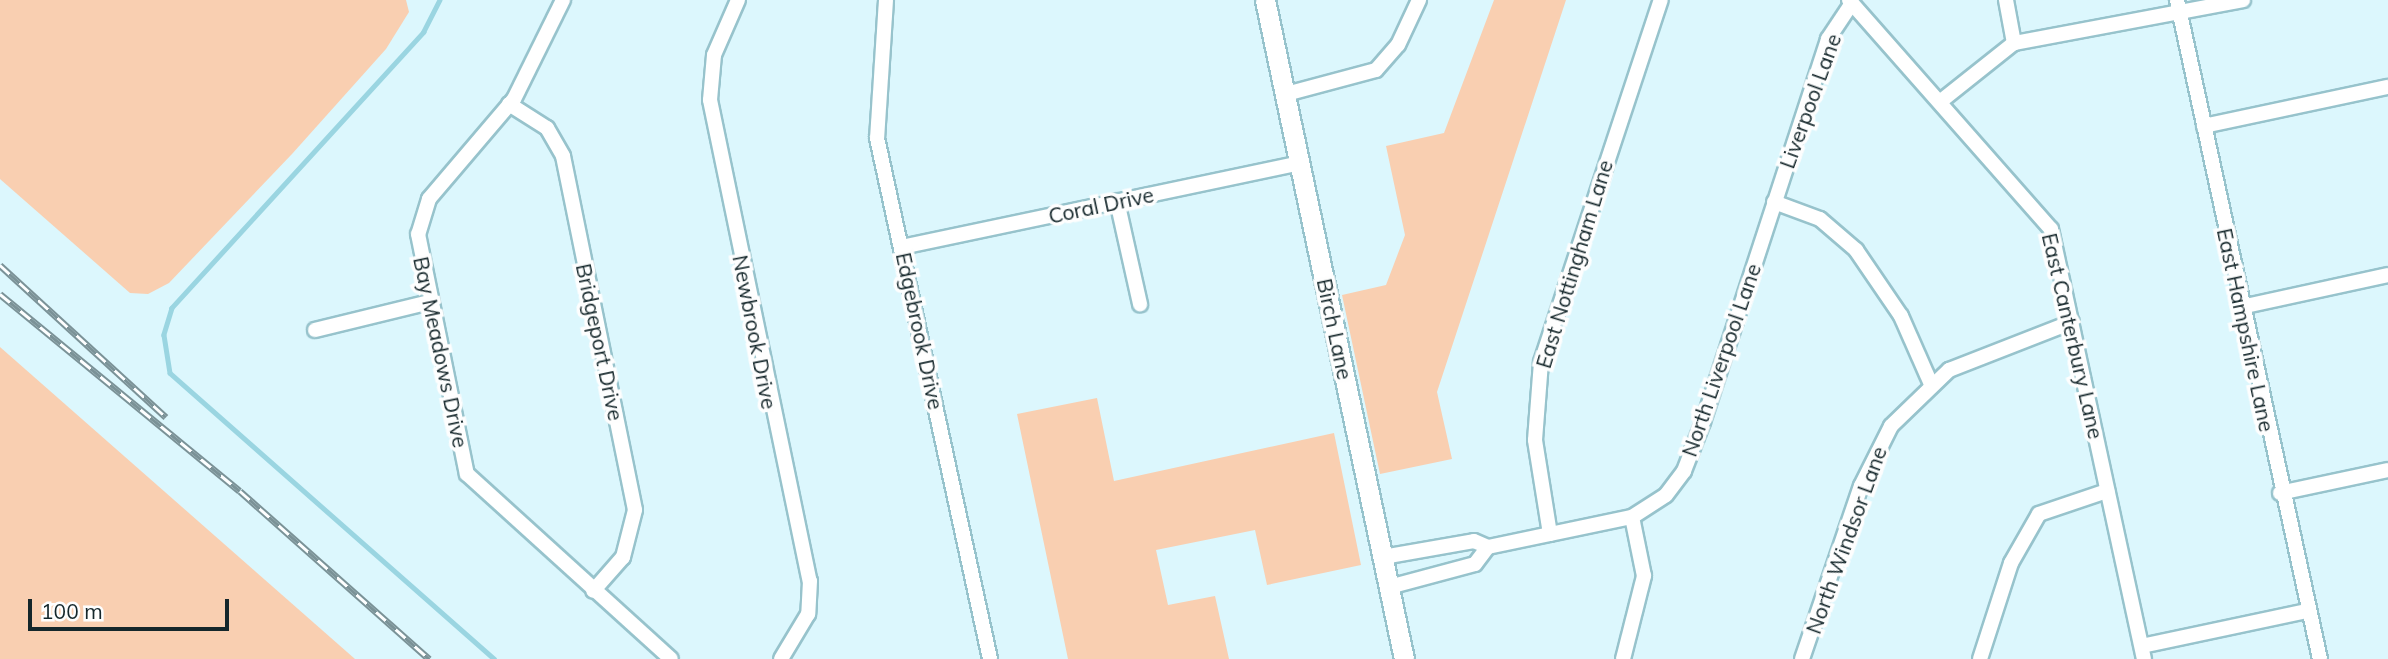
<!DOCTYPE html>
<style>
body{margin:0}
#map{position:relative;width:2388px;height:659px;overflow:hidden;background:#dcf7fd;font-family:Mulish,sans-serif}
div>[style]{position:absolute}
.green>*{inset:0;background:#f9cfb1}
.stream>*{height:4.5px;margin:-2.25px;padding:0 2.25px;transform-origin:2.25px;border-radius:2.25px;background:#9ad5e1}
.roads{filter:drop-shadow(2px 0 #97c3cc) drop-shadow(-2px 0 #97c3cc) drop-shadow(0 2px #97c3cc) drop-shadow(0 -2px #97c3cc)}
.street>*{height:14px;margin:-7px;padding:0 7px;transform-origin:7px;border-radius:7px;background:#fff}
.secondary>*{height:19px;margin:-9.5px;padding:0 9.5px;transform-origin:9.5px;border-radius:9.5px;background:#fff}
.rail>*{height:7px;margin-top:-3.5px;transform-origin:0;background:repeating-linear-gradient(90deg,#fefefe 0 13px,#7b9297 0 26px);box-sizing:border-box;border-block:2px solid #7b9297}
span{translate:-50% -50%;white-space:nowrap;text-align:center;line-height:1.15;-webkit-text-stroke:7px #fefefe;paint-order:stroke}
.street-label{font-size:21px;color:#15272b}
.scale{position:absolute;left:28px;top:599px;width:201px;height:32px;box-sizing:border-box;border:4px solid #15272b;border-top:0;padding-left:9px;font-size:21px;line-height:24px;white-space:nowrap;color:#15272b;-webkit-text-stroke:5px #fefefe;paint-order:stroke}
</style>
<div id="map">
<div class="green">
<i style="clip-path:polygon(0 0,406px 0,409px 12px,386px 49px,292px 154px,169px 283px,148px 294px,130px 293px,0 179px)"></i>
<i style="clip-path:polygon(1494px 0,1566px 0,1437px 392px,1452px 459px,1380px 474px,1342px 295px,1386px 285px,1405px 235px,1386px 146px,1444px 133px)"></i>
<i style="clip-path:polygon(0 347px,355px 659px,0 659px)"></i>
<i style="clip-path:polygon(1097px 398px,1114px 481px,1334px 433px,1361px 565px,1267px 585px,1255px 530px,1156px 550px,1168px 605px,1215px 596px,1229px 659px,1068px 659px,1017px 414px)"></i>
</div>
<div class="stream">
<i style="left:440px;top:0;width:36px;rotate:117deg"></i>
<i style="left:424px;top:32px;width:374px;rotate:132.4deg"></i>
<i style="left:172px;top:308px;width:28px;rotate:107deg"></i>
<i style="left:164px;top:335px;width:38px;rotate:81deg"></i>
<i style="left:170px;top:373px;width:432px;rotate:41.4deg"></i>
</div>
<div class="roads">
<div class="street">
<i style="left:563px;top:0;width:110px;rotate:116.3deg"></i>
<i style="left:514px;top:99px;width:131px;rotate:130.4deg"></i>
<i style="left:429px;top:199px;width:37px;rotate:107deg"></i>
<i style="left:418px;top:234px;width:245px;rotate:78.5deg"></i>
<i style="left:467px;top:474px;width:275px;rotate:42.2deg"></i>
<i style="left:738px;top:0;width:60px;rotate:113.6deg"></i>
<i style="left:714px;top:55px;width:45px;rotate:95.1deg"></i>
<i style="left:710px;top:100px;width:491px;rotate:78.3deg"></i>
<i style="left:810px;top:581px;width:33px;rotate:93deg"></i>
<i style="left:808px;top:614px;width:52px;rotate:121deg"></i>
<i style="left:886px;top:0;width:138px;rotate:93.7deg"></i>
<i style="left:877px;top:138px;width:533px;rotate:77.76deg"></i>
<i style="left:1849px;top:0;width:305px;rotate:48.6deg"></i>
<i style="left:2051px;top:229px;width:440px;rotate:77.8deg"></i>
<i style="left:2006px;top:0;width:44px;rotate:79.5deg"></i>
<i style="left:2177px;top:0;width:674px;rotate:77.76deg"></i>
<i style="left:1286px;top:94px;width:93px;rotate:-14.9deg"></i>
<i style="left:1376px;top:70px;width:33px;rotate:-49deg"></i>
<i style="left:1398px;top:45px;width:50px;rotate:-65deg"></i>
<i style="left:1941px;top:101px;width:93px;rotate:-38.5deg"></i>
<i style="left:2014px;top:43px;width:233px;rotate:-10.6deg"></i>
<i style="left:509px;top:104px;width:45px;rotate:32.3deg"></i>
<i style="left:547px;top:128px;width:32px;rotate:60deg"></i>
<i style="left:563px;top:156px;width:361px;rotate:78.5deg"></i>
<i style="left:635px;top:510px;width:49px;rotate:104.3deg"></i>
<i style="left:623px;top:557px;width:45px;rotate:131.4deg"></i>
<i style="left:2204px;top:126px;width:188px;rotate:-12deg"></i>
<i style="left:1117px;top:201px;width:106px;rotate:77.4deg"></i>
<i style="left:1774px;top:202px;width:49px;rotate:20.3deg"></i>
<i style="left:1820px;top:219px;width:48px;rotate:40.7deg"></i>
<i style="left:1856px;top:250px;width:80px;rotate:55.7deg"></i>
<i style="left:1901px;top:316px;width:74px;rotate:66.2deg"></i>
<i style="left:902px;top:247px;width:407px;rotate:-11.9deg"></i>
<i style="left:2241px;top:307px;width:150px;rotate:-12.3deg"></i>
<i style="left:315px;top:330px;width:118px;rotate:-13.7deg"></i>
<i style="left:2280px;top:493px;width:110px;rotate:-12deg"></i>
<i style="left:1550px;top:534px;width:95px;rotate:-99.1deg"></i>
<i style="left:1535px;top:440px;width:78px;rotate:-85.6deg"></i>
<i style="left:1541px;top:362px;width:381px;rotate:-71.7deg"></i>
<i style="left:1383px;top:557px;width:92px;rotate:-10deg"></i>
<i style="left:1474px;top:541px;width:15px;rotate:23deg"></i>
<i style="left:1488px;top:547px;width:147px;rotate:-11.8deg"></i>
<i style="left:1632px;top:517px;width:40px;rotate:-32.9deg"></i>
<i style="left:1666px;top:495px;width:30px;rotate:-53deg"></i>
<i style="left:1684px;top:471px;width:53px;rotate:-68.8deg"></i>
<i style="left:1703px;top:422px;width:403px;rotate:-71.9deg"></i>
<i style="left:1828px;top:39px;width:43px;rotate:-56.3deg"></i>
<i style="left:1389px;top:587px;width:89px;rotate:-15deg"></i>
<i style="left:1475px;top:564px;width:21px;rotate:-53deg"></i>
<i style="left:2142px;top:646px;width:168px;rotate:-12deg"></i>
<i style="left:1623px;top:659px;width:86px;rotate:-75.8deg"></i>
<i style="left:1644px;top:576px;width:60px;rotate:-101.5deg"></i>
<i style="left:1802px;top:659px;width:183px;rotate:-71.2deg"></i>
<i style="left:1861px;top:486px;width:67px;rotate:-63.4deg"></i>
<i style="left:1891px;top:426px;width:81px;rotate:-44deg"></i>
<i style="left:1949px;top:370px;width:132px;rotate:-21.3deg"></i>
<i style="left:1980px;top:659px;width:101px;rotate:-72.1deg"></i>
<i style="left:2011px;top:563px;width:56px;rotate:-60.3deg"></i>
<i style="left:2039px;top:514px;width:72px;rotate:-18.7deg"></i>
</div>
<div class="secondary">
<i style="left:1265px;top:0;width:673px;rotate:78.09deg"></i>
</div>
</div>
<div class="rail">
<i style="left:0;top:265px;width:225px;rotate:42.5deg"></i>
<i style="left:0;top:294px;width:310px;rotate:39.4deg"></i>
<i style="left:240px;top:491px;width:253px;rotate:41.6deg"></i>
</div>
<div class="street-label">
<span style="left:1810px;top:101px;rotate:-70deg">Liverpool Lane</span>
<span style="left:1101px;top:205px;rotate:-12deg">Coral Drive</span>
<span style="left:1574px;top:264px;rotate:-73deg">East Nottingham Lane</span>
<span style="left:1335px;top:329px;rotate:78deg">Birch Lane</span>
<span style="left:2246px;top:330px;rotate:78deg">East Hampshire Lane</span>
<span style="left:920px;top:331px;rotate:78deg">Edgebrook Drive</span>
<span style="left:755px;top:332px;rotate:79deg">Newbrook Drive</span>
<span style="left:2073px;top:336px;rotate:77deg">East Canterbury Lane</span>
<span style="left:600px;top:342px;rotate:78deg">Bridgeport Drive</span>
<span style="left:441px;top:352px;rotate:78deg">Bay Meadows Drive</span>
<span style="left:1721px;top:360px;rotate:-71deg">North Liverpool Lane</span>
<span style="left:1846px;top:540px;rotate:-70deg">North Windsor Lane</span>
</div>
<div class="scale">100 m</div>
</div>
